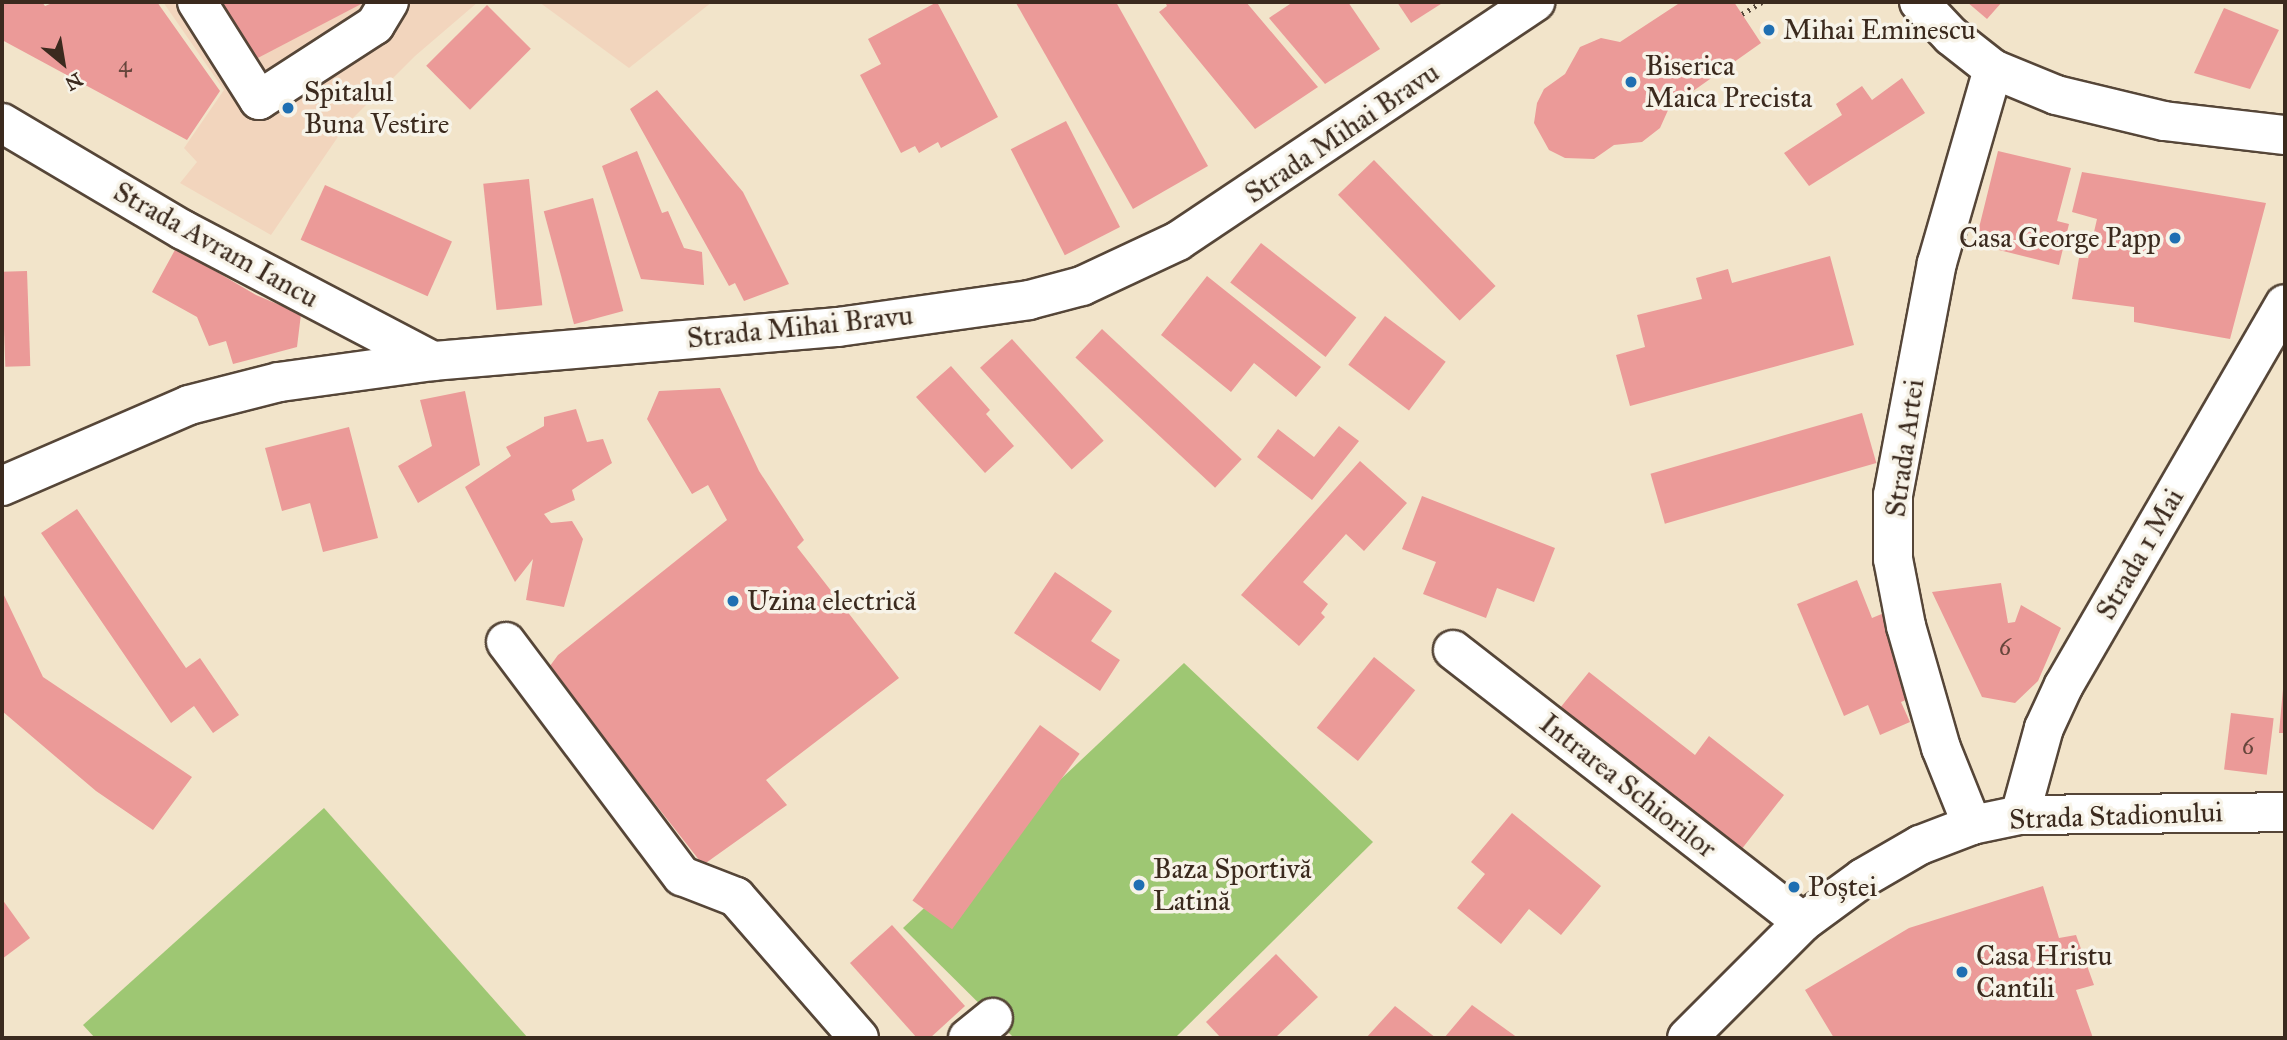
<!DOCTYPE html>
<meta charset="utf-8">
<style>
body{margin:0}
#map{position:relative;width:2287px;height:1040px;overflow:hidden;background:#f2e4ca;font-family:"IM FELL Great Primer",serif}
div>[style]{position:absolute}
.built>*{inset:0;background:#f2d5bd}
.green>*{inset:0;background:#9ec773}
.building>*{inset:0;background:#eb9a98;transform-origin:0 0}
.path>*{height:4.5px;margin-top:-2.25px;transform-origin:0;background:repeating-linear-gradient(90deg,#564638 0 2px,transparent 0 7px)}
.roads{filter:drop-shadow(2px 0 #564638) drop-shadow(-2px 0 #564638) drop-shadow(0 2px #564638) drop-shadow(0 -2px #564638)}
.minor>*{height:38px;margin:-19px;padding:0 19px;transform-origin:19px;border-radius:19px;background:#fff}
.major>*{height:38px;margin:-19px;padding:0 19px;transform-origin:19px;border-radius:19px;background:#fff}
.dots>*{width:19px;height:19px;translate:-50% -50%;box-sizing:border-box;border:4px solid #f7f3e8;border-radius:50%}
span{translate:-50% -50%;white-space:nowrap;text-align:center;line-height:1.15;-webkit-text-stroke:7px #f7f3e8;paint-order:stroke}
.number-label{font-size:24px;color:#67463c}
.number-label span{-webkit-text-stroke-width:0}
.poi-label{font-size:28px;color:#3b2a1e}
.left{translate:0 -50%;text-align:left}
.right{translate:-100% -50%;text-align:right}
.street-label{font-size:28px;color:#3b2a1e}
.frame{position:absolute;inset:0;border:4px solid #3b2a1e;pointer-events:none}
.north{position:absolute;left:28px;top:28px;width:70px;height:70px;-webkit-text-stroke:5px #f7f3e8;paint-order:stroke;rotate:150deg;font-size:19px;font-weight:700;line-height:28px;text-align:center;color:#3b2a1e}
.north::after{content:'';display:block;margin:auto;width:24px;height:32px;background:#3b2a1e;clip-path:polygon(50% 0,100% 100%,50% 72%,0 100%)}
</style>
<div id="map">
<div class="built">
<i style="clip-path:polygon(163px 2px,478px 2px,415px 56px,346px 125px,271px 235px,180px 183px,197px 162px,184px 148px,224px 90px)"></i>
<i style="clip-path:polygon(539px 2px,712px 2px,629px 68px)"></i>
</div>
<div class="green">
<i style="clip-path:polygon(1184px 663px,1373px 842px,1175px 1038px,1014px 1038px,903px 928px)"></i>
<i style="clip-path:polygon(324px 808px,528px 1038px,95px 1038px,83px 1025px)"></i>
</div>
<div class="building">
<i style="clip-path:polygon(2px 2px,42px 2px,45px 6px,55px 2px,157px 2px,220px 91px,187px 140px,2px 40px)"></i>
<i style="clip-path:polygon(222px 2px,365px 2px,254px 60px)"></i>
<i style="clip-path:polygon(937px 2px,998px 117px,941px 148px,938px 142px,919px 153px,915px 146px,901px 153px,860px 75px,881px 64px,868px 39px)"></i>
<i style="clip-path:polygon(1116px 2px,1208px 166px,1133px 209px,1016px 3px)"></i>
<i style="clip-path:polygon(1165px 2px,1246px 2px,1318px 87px,1255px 129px,1159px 12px,1167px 6px)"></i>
<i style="clip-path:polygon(1293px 2px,1348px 2px,1380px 49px,1325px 84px,1269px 18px)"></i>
<i style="clip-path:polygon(1397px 2px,1444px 2px,1411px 23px)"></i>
<i style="clip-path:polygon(1681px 2px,1734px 2px,1761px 43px,1669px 108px,1660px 128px,1642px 142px,1614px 145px,1594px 159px,1565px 158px,1549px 150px,1534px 123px,1537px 103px,1544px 89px,1565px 74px,1580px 47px,1601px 38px,1620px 42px)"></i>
<i style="clip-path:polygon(1967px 2px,2002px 2px,1987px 19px)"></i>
<i style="left:487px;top:5px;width:62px;height:86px;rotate:45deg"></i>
<i style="clip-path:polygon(2224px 8px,2279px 30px,2250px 89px,2194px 73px)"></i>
<i style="clip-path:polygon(1902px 78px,1925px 113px,1809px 186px,1784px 153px,1842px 115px,1836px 104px,1862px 86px,1872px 100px)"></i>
<i style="clip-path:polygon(657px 90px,743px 192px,789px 284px,744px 301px,735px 283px,729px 286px,630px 109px)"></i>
<i style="left:1066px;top:121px;width:119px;height:62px;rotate:63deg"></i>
<i style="clip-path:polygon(637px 151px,662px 213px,668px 211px,684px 248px,702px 252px,704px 285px,641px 279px,602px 166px)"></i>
<i style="clip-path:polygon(1998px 151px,2071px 168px,2057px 221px,2069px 224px,2059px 265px,1975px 244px)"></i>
<i style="left:1374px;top:160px;width:175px;height:50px;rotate:46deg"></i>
<i style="clip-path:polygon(2082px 172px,2266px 203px,2230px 339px,2134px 322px,2134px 307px,2072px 299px,2079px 258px,2088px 258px,2097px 219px,2072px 212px)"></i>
<i style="left:529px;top:179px;width:127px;height:46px;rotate:84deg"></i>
<i style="left:325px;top:185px;width:139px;height:60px;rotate:24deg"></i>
<i style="left:593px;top:198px;width:117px;height:51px;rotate:75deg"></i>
<i style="left:1261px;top:243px;width:121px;height:50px;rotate:38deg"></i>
<i style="clip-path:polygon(176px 248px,256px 295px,301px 314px,297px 347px,233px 364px,226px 341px,209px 346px,197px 317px,152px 292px)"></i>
<i style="clip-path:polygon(1830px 256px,1854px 345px,1630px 406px,1616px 355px,1645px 347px,1637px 315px,1702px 299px,1696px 278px,1728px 269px,1732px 283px)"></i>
<i style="left:27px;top:271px;width:95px;height:25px;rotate:88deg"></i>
<i style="clip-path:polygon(1207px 276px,1321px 367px,1296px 397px,1254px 363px,1231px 392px,1161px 335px)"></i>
<i style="left:1385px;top:316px;width:76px;height:61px;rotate:37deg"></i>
<i style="left:1102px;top:329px;width:191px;height:39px;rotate:43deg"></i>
<i style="left:1012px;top:339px;width:137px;height:43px;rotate:48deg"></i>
<i style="clip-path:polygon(951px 366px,990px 410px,986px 414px,1014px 446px,985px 473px,916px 397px)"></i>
<i style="clip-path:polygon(720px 388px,759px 471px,804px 540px,797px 547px,899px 678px,766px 780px,787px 805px,703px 865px,631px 773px,620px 780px,547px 670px,558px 655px,727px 520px,708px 485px,692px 494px,647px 419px,659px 391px)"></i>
<i style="clip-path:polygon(465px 391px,480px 465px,418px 503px,398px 466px,432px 446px,420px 400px)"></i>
<i style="clip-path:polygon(576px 409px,587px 442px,603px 439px,612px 463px,572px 490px,575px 500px,544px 514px,551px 523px,572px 521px,583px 539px,564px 607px,526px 600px,533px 559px,515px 582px,465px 487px,511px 456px,506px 447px,544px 426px,544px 417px)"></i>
<i style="left:1862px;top:413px;width:52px;height:220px;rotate:74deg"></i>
<i style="clip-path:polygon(1339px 426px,1359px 441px,1312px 500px,1257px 457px,1278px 429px,1314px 457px)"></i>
<i style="clip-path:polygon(349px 427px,378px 538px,323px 552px,310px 503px,282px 511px,265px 448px)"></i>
<i style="clip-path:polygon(1360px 461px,1407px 503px,1364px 551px,1346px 534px,1303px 582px,1328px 604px,1321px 613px,1325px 617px,1299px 646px,1241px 595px)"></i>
<i style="clip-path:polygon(1422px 496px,1555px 548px,1534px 602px,1497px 588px,1486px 618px,1423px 594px,1436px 562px,1402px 549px)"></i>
<i style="clip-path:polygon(77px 509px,186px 668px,200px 658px,239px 715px,213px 733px,194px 706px,171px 723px,41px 533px)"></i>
<i style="clip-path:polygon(1055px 572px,1112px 611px,1091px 641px,1120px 660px,1100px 691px,1014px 633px)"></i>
<i style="clip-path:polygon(1857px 580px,1872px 618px,1884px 613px,1918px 695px,1901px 702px,1910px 722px,1880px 735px,1868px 705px,1844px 716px,1797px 604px)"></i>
<i style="clip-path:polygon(2001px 583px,2008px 623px,2015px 622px,2021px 605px,2061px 628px,2038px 681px,2015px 703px,1982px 697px,1932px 592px)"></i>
<i style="clip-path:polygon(2px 591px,43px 677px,192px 777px,153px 830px,96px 791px,2px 711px)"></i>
<i style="left:1374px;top:657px;width:53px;height:91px;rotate:39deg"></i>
<i style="clip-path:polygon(1589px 672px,1695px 755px,1709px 736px,1784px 795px,1741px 850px,1560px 708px)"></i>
<i style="clip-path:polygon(2283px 689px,2285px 689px,2285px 733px,2279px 733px)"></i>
<i style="left:2231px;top:713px;width:43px;height:57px;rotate:7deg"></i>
<i style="left:1040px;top:725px;width:49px;height:217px;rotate:36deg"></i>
<i style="clip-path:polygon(1512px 813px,1601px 886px,1561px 935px,1529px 909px,1501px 944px,1457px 908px,1485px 874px,1471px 862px)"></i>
<i style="clip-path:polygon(2043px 886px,2059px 938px,2076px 935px,2094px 985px,2076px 990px,2093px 1038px,1834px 1038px,1805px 990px,1909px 928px)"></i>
<i style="clip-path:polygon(2px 899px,30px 938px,2px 959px)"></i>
<i style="clip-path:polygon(892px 925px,965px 1006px,930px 1038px,917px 1038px,850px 963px)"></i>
<i style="clip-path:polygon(1276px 954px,1318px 997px,1275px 1038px,1221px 1038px,1206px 1022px)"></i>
<i style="clip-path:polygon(1472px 1005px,1518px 1038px,1444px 1038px)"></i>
<i style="clip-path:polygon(1395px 1006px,1436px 1038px,1366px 1038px)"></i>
</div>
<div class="path">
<i style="left:1742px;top:14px;width:23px;rotate:-31deg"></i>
</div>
<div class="roads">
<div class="minor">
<i style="left:197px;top:2px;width:116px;rotate:57.7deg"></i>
<i style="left:259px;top:100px;width:138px;rotate:-32.9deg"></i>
<i style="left:375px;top:25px;width:27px;rotate:-59deg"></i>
<i style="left:1919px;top:2px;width:47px;rotate:46.7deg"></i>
<i style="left:1951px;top:36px;width:53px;rotate:38.2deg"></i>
<i style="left:1993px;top:69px;width:68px;rotate:22.4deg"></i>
<i style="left:2056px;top:95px;width:111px;rotate:13.5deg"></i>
<i style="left:2164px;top:121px;width:122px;rotate:6.6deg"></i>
<i style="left:2px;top:123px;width:210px;rotate:30.6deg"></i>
<i style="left:183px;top:230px;width:282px;rotate:27.7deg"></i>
<i style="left:506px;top:642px;width:293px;rotate:53.1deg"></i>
<i style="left:682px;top:876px;width:58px;rotate:21.3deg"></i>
<i style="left:736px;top:897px;width:187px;rotate:48.9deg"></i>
<i style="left:1453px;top:650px;width:443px;rotate:37.9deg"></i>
<i style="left:2020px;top:815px;width:90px;rotate:-74.6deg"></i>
<i style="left:2044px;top:728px;width:47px;rotate:-65.1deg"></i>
<i style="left:2064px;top:685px;width:440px;rotate:-59.9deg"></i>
<i style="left:1972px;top:825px;width:83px;rotate:-111.9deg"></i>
<i style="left:1941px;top:748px;width:127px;rotate:-106deg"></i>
<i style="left:1906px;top:626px;width:68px;rotate:-101deg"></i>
<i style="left:1893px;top:559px;width:64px;rotate:-90deg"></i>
<i style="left:1893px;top:495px;width:236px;rotate:-79.3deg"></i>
<i style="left:1937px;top:263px;width:202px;rotate:-73.9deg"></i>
<i style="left:968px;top:1038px;width:32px;rotate:-39deg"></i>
<i style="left:1687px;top:1038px;width:164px;rotate:-45deg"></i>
<i style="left:1803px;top:922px;width:74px;rotate:-36.3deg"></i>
<i style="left:1863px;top:878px;width:66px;rotate:-30.1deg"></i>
<i style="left:1920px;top:845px;width:56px;rotate:-21deg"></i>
<i style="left:1972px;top:825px;width:49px;rotate:-11.8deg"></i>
<i style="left:2020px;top:815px;width:265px;rotate:-0.6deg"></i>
</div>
<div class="major">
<i style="left:2px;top:486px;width:204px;rotate:-23.4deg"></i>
<i style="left:189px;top:405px;width:93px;rotate:-14.3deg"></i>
<i style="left:279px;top:382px;width:155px;rotate:-7.8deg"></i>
<i style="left:433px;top:361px;width:406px;rotate:-4.8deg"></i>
<i style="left:838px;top:327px;width:193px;rotate:-8deg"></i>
<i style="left:1029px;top:300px;width:55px;rotate:-14.8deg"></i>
<i style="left:1082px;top:286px;width:106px;rotate:-25.1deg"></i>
<i style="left:1178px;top:241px;width:430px;rotate:-33.8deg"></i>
</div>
</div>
<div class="dots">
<i style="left:1769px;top:30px;background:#1f6fb2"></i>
<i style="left:1631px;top:82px;background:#1f6fb2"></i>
<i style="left:288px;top:108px;background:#1f6fb2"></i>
<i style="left:2175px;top:238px;background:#1f6fb2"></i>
<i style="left:733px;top:601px;background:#1f6fb2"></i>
<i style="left:1139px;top:885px;background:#1f6fb2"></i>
<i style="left:1794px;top:887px;background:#1f6fb2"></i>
<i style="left:1962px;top:972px;background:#1f6fb2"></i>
</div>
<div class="number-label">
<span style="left:125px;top:65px">4</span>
<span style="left:2005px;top:648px">6</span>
<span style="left:2248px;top:747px">6</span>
</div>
<div class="poi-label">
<span class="left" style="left:1783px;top:30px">Mihai Eminescu</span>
<span class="left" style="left:1645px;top:82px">Biserica<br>Maica Precista</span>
<span class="left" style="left:304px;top:108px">Spitalul<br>Buna Vestire</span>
<span class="right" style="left:2161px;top:238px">Casa George Papp</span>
<span class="left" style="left:747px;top:601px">Uzina electrică</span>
<span class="left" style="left:1153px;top:885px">Baza Sportivă<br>Latină</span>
<span class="left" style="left:1808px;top:887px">Poștei</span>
<span class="left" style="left:1976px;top:972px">Casa Hristu<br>Cantili</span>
</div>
<div class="street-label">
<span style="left:1342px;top:133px;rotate:-34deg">Strada Mihai Bravu</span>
<span style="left:216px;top:245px;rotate:29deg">Strada Avram Iancu</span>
<span style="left:800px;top:327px;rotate:-6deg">Strada Mihai Bravu</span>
<span style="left:1905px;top:448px;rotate:-82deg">Strada Artei</span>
<span style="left:2140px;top:554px;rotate:-60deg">Strada 1 Mai</span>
<span style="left:1628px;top:786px;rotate:38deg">Intrarea Schiorilor</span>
<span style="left:2116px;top:816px;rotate:-2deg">Strada Stadionului</span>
</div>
<div class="frame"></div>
<div class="north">N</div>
</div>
